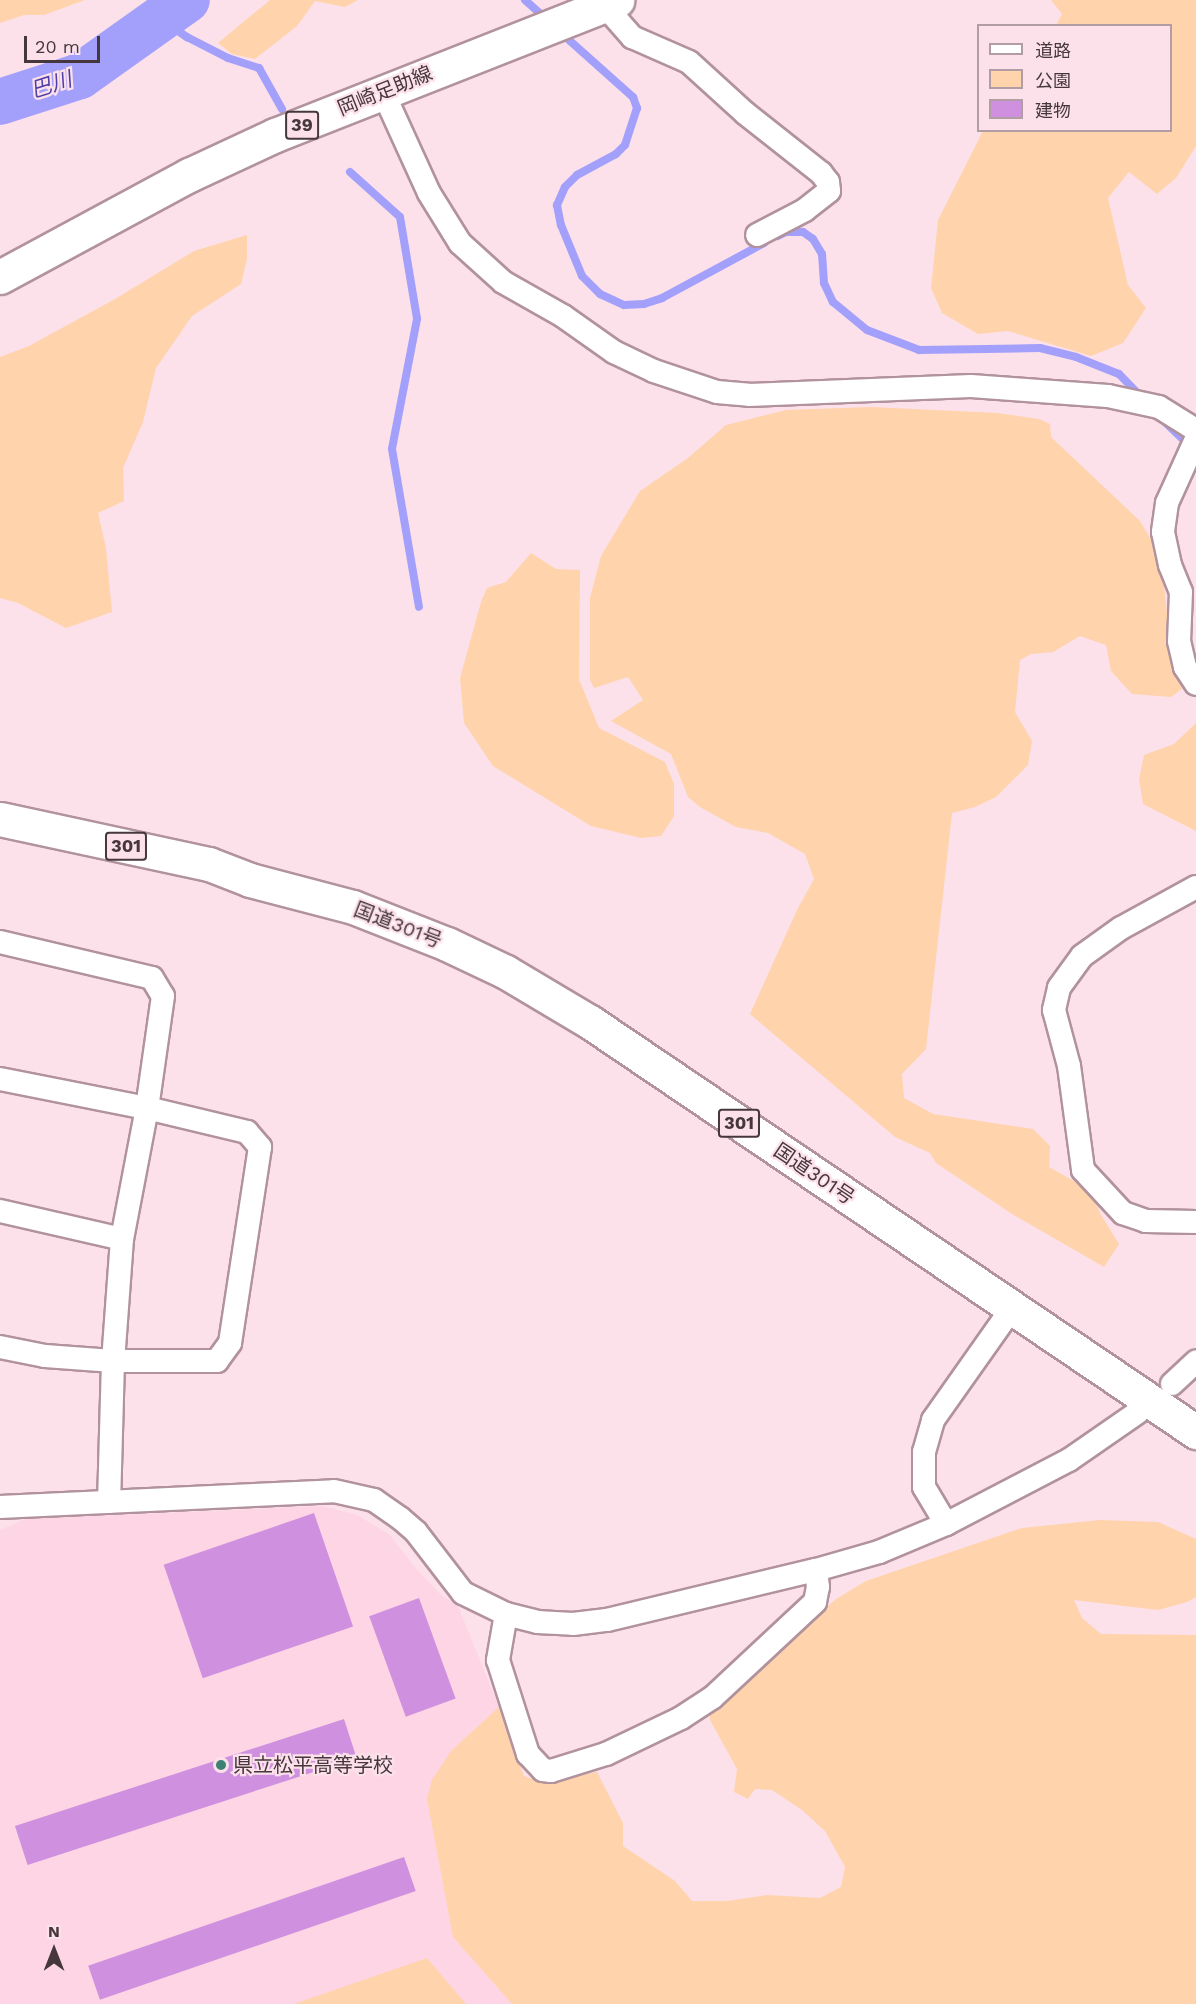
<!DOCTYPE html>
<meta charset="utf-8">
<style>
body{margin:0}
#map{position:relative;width:1196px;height:2004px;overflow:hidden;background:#fce1eb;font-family:"Work Sans","Noto Sans JP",sans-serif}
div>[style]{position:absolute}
.built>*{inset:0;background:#fed5e4}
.green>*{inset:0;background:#ffd3ab}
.stream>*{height:8px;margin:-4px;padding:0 4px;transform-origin:4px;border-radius:4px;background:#a3a0fb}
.river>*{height:46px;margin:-23px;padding:0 23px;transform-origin:23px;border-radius:23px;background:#a3a0fb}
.building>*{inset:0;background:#cf90e0;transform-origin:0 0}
.roads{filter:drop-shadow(2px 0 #b1929d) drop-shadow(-2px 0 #b1929d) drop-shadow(0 2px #b1929d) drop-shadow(0 -2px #b1929d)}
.minor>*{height:22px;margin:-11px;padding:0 11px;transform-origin:11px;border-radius:11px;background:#fff}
.primary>*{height:33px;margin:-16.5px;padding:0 16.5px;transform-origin:16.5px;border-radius:16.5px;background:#fff}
.trunk>*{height:33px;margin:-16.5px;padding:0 16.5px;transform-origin:16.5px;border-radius:16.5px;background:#fff}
.dots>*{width:16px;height:16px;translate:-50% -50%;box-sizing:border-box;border:3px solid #fce1eb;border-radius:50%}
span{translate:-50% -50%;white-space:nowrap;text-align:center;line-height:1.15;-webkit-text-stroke:4.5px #fce1eb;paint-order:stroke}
.shield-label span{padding:2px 4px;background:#fce1eb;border:2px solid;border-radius:4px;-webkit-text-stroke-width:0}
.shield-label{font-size:18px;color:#45373c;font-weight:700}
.street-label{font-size:20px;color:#45373c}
.poi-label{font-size:20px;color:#45373c}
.left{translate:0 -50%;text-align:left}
.water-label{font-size:21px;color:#4e3fa7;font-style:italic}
.legend{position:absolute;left:977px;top:24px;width:195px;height:108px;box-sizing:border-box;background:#fce1eb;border:2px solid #b39da5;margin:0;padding:8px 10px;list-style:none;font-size:18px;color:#45373c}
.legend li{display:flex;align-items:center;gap:12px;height:30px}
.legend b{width:30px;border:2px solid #b39da5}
.north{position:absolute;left:24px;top:1920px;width:60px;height:60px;-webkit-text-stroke:4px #fce1eb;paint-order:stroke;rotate:0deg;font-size:16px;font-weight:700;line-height:24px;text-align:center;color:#45373c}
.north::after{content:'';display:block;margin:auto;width:21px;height:27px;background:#45373c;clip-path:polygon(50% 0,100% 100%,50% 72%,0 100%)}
.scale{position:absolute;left:24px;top:36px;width:76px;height:27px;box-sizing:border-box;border:3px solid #45373c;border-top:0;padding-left:8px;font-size:18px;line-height:21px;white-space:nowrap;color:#45373c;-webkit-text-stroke:4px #fce1eb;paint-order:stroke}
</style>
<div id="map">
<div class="built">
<i style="clip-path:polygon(322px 1506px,357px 1515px,389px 1534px,414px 1566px,441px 1595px,458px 1606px,499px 1707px,451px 1751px,427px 1799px,453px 1937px,512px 2004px,0 2004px,0 1530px,25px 1519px)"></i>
</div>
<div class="green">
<i style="clip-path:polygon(0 0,85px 0,44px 15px,24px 15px,0 23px)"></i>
<i style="clip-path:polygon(270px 0,358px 0,345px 7px,315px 1px,297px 26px,255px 59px,232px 54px,218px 43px)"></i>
<i style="clip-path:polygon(1051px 0,1196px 0,1196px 146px,1176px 178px,1157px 194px,1129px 172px,1108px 198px,1128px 285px,1146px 308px,1123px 343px,1091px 356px,1008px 331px,978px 334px,942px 313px,931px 288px,938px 220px,983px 131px,1170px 130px,1170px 26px,1056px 25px,1062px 14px)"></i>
<i style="clip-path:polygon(247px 235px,247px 259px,241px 284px,192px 316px,156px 368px,143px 422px,123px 468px,124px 501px,98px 513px,106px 548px,112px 612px,66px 628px,18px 603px,0 598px,0 357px,29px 346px,115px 299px,194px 251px)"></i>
<i style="clip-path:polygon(871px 407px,998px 413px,1039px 419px,1050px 424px,1051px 437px,1140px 521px,1152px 541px,1164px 586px,1171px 648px,1182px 689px,1171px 697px,1132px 694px,1111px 671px,1106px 645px,1080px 636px,1053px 652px,1031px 654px,1020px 660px,1015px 712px,1032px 741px,1028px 765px,996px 797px,975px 807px,952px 813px,926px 1049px,902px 1074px,904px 1098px,933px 1114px,1033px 1129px,1050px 1146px,1049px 1167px,1090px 1190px,1101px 1215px,1119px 1244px,1104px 1267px,1012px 1214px,936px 1163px,930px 1153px,895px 1137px,750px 1014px,797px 910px,814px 879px,805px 854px,768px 833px,736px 827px,700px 807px,688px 797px,671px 754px,611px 721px,643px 700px,628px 677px,594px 688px,590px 680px,590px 598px,601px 556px,640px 491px,688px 458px,726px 425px,786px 410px)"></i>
<i style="clip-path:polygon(531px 553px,556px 569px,580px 570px,579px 679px,599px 728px,665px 762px,674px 784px,674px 816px,661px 836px,641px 838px,591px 826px,493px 766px,464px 723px,460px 678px,481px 602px,487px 588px,506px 582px)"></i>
<i style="clip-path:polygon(1196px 723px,1196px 831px,1143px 804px,1139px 779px,1144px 755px,1174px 744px)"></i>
<i style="clip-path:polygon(1100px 1520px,1158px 1522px,1196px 1539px,1196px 1597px,1187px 1602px,1158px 1610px,1074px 1600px,1082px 1618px,1101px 1634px,1196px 1635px,1196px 2004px,512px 2004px,453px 1937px,427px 1799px,432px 1780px,451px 1751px,499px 1707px,524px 1776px,543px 1783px,597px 1772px,623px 1823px,623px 1846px,675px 1881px,692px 1901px,727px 1901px,767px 1895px,820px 1898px,841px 1887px,845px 1867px,825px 1831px,802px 1810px,772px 1790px,755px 1789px,748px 1799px,734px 1792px,737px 1769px,710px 1720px,710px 1710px,836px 1599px,866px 1581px,1022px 1528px)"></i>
<i style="clip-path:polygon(427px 1958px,466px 2004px,294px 2004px)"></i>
</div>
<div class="stream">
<i style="left:525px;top:0;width:30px;rotate:42deg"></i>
<i style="left:161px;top:19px;width:32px;rotate:35deg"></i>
<i style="left:187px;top:37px;width:46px;rotate:27.1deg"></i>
<i style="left:228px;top:58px;width:33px;rotate:18deg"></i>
<i style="left:259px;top:68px;width:47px;rotate:60.7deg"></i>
<i style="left:560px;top:32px;width:98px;rotate:41.7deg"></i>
<i style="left:633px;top:97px;width:12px;rotate:70deg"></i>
<i style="left:637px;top:108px;width:39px;rotate:108deg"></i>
<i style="left:625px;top:145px;width:13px;rotate:135deg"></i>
<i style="left:616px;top:154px;width:44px;rotate:151.7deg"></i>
<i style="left:577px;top:175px;width:17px;rotate:135deg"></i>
<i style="left:565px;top:187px;width:20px;rotate:114deg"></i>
<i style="left:557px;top:205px;width:20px;rotate:79deg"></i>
<i style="left:561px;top:225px;width:55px;rotate:67.6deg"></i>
<i style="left:582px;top:276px;width:25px;rotate:45deg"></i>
<i style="left:600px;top:294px;width:26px;rotate:25deg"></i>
<i style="left:624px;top:305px;width:20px;rotate:-3deg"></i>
<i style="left:644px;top:304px;width:19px;rotate:-18deg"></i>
<i style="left:662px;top:298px;width:116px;rotate:-28.3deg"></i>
<i style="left:350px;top:172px;width:67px;rotate:42deg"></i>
<i style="left:400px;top:217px;width:103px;rotate:80.5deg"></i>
<i style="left:417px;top:319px;width:132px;rotate:100.9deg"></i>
<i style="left:392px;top:449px;width:160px;rotate:80.3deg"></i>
<i style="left:778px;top:236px;width:9px;rotate:-27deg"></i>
<i style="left:786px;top:232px;width:17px"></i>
<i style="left:803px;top:232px;width:12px;rotate:35deg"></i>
<i style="left:813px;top:239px;width:17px;rotate:59deg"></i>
<i style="left:822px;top:254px;width:29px;rotate:86deg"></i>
<i style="left:824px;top:283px;width:21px;rotate:65deg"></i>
<i style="left:833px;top:302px;width:44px;rotate:39.5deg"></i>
<i style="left:867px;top:330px;width:56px;rotate:21deg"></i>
<i style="left:919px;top:350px;width:121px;rotate:-0.9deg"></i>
<i style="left:1040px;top:348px;width:37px;rotate:14deg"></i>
<i style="left:1076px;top:357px;width:46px;rotate:21.6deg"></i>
<i style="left:1119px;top:374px;width:30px;rotate:46deg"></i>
<i style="left:1165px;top:422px;width:33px;rotate:44deg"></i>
</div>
<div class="river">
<i style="left:0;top:102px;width:84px;rotate:-18deg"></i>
<i style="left:80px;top:76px;width:131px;rotate:-35.4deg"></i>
</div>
<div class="building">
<i style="left:314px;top:1513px;width:120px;height:159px;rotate:71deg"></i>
<i style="left:419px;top:1598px;width:107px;height:53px;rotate:70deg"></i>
<i style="left:344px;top:1719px;width:41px;height:346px;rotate:72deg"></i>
<i style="left:404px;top:1857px;width:36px;height:334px;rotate:71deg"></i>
</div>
<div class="roads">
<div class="minor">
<i style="left:604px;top:5px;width:43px;rotate:48.8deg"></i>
<i style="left:632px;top:37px;width:62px;rotate:23.7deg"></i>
<i style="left:689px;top:62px;width:76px;rotate:42.3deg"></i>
<i style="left:745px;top:113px;width:97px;rotate:38.3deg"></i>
<i style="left:821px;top:173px;width:11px;rotate:52deg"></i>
<i style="left:828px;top:182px;width:9px;rotate:84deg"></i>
<i style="left:829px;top:191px;width:31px;rotate:142deg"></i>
<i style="left:805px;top:210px;width:54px;rotate:152.5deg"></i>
<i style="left:383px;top:92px;width:111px;rotate:65.5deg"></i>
<i style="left:429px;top:193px;width:59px;rotate:58.2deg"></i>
<i style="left:460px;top:243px;width:58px;rotate:42.2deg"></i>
<i style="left:503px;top:282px;width:69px;rotate:29.5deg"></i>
<i style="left:563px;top:316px;width:62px;rotate:35.2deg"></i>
<i style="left:614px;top:352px;width:44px;rotate:25.4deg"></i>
<i style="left:654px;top:371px;width:66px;rotate:18.4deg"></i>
<i style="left:717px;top:392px;width:32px;rotate:5deg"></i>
<i style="left:749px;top:395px;width:222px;rotate:-2.3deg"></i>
<i style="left:971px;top:386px;width:137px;rotate:4.2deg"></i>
<i style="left:1108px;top:396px;width:52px;rotate:12.2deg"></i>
<i style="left:1159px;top:407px;width:44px;rotate:31.9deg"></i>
<i style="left:1196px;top:439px;width:70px;rotate:114.4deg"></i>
<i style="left:1167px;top:503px;width:29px;rotate:98deg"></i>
<i style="left:1163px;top:532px;width:34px;rotate:78deg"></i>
<i style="left:1170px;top:565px;width:29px;rotate:68deg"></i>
<i style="left:1181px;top:592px;width:49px;rotate:92.3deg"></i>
<i style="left:1179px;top:641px;width:27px;rotate:77deg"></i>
<i style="left:1185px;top:667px;width:20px;rotate:57deg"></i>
<i style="left:1196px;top:887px;width:85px;rotate:151.3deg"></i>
<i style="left:1121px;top:928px;width:48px;rotate:144.3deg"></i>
<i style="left:1082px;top:956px;width:39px;rotate:126deg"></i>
<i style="left:1059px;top:988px;width:23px;rotate:103deg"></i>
<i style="left:1054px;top:1010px;width:58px;rotate:75deg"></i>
<i style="left:1069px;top:1066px;width:105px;rotate:82.3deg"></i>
<i style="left:1083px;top:1170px;width:59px;rotate:47.1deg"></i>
<i style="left:1123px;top:1213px;width:24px;rotate:19deg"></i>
<i style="left:1146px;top:1221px;width:50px;rotate:1.1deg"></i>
<i style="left:0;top:942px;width:156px;rotate:13.3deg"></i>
<i style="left:152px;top:978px;width:21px;rotate:59deg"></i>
<i style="left:163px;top:996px;width:113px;rotate:98.1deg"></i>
<i style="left:147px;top:1108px;width:133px;rotate:100.8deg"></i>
<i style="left:122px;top:1239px;width:122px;rotate:94.2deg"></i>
<i style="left:113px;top:1361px;width:141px;rotate:91.6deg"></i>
<i style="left:0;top:1079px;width:150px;rotate:11.2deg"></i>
<i style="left:147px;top:1108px;width:103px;rotate:13.5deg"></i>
<i style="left:247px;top:1132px;width:20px;rotate:49deg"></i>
<i style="left:260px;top:1147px;width:198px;rotate:98.7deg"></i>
<i style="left:230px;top:1343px;width:22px;rotate:126deg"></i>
<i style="left:217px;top:1361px;width:104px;rotate:180deg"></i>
<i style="left:113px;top:1361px;width:68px;rotate:-175.8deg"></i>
<i style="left:45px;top:1356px;width:46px;rotate:-168.7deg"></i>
<i style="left:0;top:1211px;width:125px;rotate:12.9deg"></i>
<i style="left:1172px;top:1384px;width:33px;rotate:-43deg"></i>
<i style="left:0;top:1507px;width:334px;rotate:-2.7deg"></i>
<i style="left:334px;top:1491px;width:41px;rotate:12.7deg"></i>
<i style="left:374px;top:1500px;width:32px;rotate:35deg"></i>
<i style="left:400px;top:1518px;width:21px;rotate:41deg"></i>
<i style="left:416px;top:1532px;width:77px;rotate:52.4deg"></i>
<i style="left:463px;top:1593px;width:48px;rotate:26deg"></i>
<i style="left:506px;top:1614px;width:47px;rotate:99.9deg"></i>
<i style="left:498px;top:1660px;width:99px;rotate:72.3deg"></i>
<i style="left:528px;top:1754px;width:22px;rotate:47deg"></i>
<i style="left:543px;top:1770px;width:8px;rotate:7deg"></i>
<i style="left:551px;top:1771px;width:58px;rotate:-17.2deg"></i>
<i style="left:606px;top:1754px;width:83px;rotate:-25.6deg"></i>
<i style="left:681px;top:1718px;width:37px;rotate:-33deg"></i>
<i style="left:712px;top:1698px;width:141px;rotate:-43deg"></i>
<i style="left:815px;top:1602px;width:15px;rotate:-79deg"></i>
<i style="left:818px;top:1587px;width:17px;rotate:-97deg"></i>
<i style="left:816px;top:1570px;width:66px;rotate:-15.9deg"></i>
<i style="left:879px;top:1552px;width:73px;rotate:-22.7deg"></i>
<i style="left:946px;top:1524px;width:139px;rotate:-27.5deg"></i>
<i style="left:1069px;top:1460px;width:83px;rotate:-34.7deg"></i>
<i style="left:946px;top:1524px;width:43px;rotate:-120.7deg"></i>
<i style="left:924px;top:1487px;width:35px;rotate:-90deg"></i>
<i style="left:924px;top:1452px;width:33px;rotate:-74deg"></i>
<i style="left:933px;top:1420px;width:137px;rotate:-54.8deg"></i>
<i style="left:506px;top:1614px;width:32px;rotate:14deg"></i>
<i style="left:537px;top:1622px;width:36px;rotate:3deg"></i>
<i style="left:573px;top:1624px;width:34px;rotate:-7deg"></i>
<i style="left:607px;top:1620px;width:215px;rotate:-13.5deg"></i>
</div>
<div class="primary">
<i style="left:0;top:277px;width:215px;rotate:-28.4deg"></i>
<i style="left:189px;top:175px;width:95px;rotate:-24.9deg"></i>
<i style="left:275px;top:135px;width:368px;rotate:-21.5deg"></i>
</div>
<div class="trunk">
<i style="left:0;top:819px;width:214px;rotate:12.2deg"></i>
<i style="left:209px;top:864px;width:44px;rotate:21.3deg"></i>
<i style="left:250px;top:880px;width:106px;rotate:14.7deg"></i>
<i style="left:353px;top:907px;width:101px;rotate:21.5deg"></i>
<i style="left:447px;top:944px;width:65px;rotate:25.4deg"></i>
<i style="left:506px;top:972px;width:98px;rotate:30.8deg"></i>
<i style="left:590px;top:1022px;width:732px;rotate:34.08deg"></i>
</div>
</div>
<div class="dots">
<i style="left:221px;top:1765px;background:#3d8174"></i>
</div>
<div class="shield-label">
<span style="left:302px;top:125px">39</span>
<span style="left:126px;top:846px">301</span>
<span style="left:739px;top:1123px">301</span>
</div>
<div class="street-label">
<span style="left:385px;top:91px;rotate:-22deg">岡崎足助線</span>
<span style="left:398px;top:925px;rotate:21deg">国道301号</span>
<span style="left:814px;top:1174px;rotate:34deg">国道301号</span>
</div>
<div class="poi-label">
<span class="left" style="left:233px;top:1765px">県立松平高等学校</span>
</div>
<div class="water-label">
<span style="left:51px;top:85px;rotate:-18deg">巴川</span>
</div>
<ul class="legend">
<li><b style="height:8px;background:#fff"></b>道路</li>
<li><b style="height:16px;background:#ffd3ab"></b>公園</li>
<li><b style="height:16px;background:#cf90e0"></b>建物</li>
</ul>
<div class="north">N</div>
<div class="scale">20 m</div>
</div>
